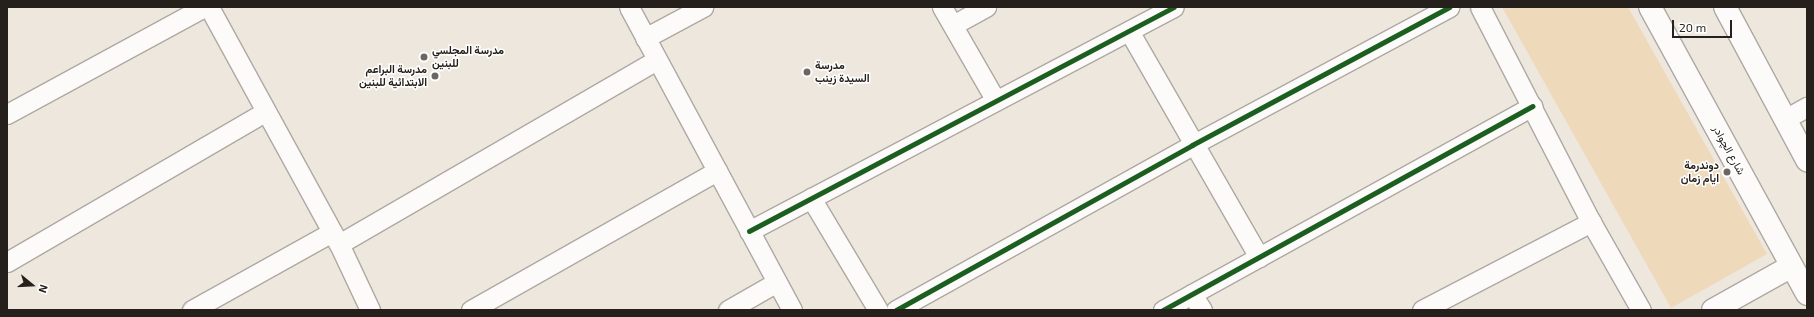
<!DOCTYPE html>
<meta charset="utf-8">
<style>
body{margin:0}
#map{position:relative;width:1814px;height:317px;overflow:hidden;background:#eee7de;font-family:"Exo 2",Vazirmatn,sans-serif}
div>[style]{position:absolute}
.green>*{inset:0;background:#efd9bb}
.roads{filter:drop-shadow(1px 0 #aea8a2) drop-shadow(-1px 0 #aea8a2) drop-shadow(0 1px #aea8a2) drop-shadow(0 -1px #aea8a2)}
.street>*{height:19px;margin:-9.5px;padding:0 9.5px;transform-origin:9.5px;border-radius:9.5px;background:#fcfbfa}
.secondary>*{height:22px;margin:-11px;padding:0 11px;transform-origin:11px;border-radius:11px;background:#fcfbfa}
.primary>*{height:22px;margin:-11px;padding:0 11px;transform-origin:11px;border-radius:11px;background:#fcfbfa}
.cycleway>*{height:5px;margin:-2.5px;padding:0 2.5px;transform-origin:2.5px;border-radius:2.5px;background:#1b5e20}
.dots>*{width:11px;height:11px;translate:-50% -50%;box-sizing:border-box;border:2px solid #fff;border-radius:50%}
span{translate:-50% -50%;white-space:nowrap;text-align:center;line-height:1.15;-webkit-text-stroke:3px #fff;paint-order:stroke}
.poi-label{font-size:11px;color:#25201b;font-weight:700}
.left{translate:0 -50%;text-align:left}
.right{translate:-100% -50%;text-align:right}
.street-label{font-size:11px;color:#25201b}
.frame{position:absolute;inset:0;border:8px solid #25201b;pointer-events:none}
.north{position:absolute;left:12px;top:265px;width:40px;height:40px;-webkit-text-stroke:3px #fff;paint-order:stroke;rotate:108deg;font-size:11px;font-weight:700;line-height:16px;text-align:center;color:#25201b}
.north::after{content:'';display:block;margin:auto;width:14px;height:18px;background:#25201b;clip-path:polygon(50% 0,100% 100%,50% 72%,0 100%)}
.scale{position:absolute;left:1672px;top:20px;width:60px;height:18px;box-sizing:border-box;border:2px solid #25201b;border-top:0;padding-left:5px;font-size:12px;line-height:14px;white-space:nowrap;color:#25201b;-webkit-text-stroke:3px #fff;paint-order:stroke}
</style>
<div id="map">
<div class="green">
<i style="clip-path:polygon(1502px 7px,1628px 7px,1767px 254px,1671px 308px)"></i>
</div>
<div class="roads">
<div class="street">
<i style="left:209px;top:7px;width:270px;rotate:61.3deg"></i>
<i style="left:339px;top:244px;width:73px;rotate:64.8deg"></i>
<i style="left:629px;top:7px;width:344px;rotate:61.7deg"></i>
<i style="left:942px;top:7px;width:108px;rotate:60.1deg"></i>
<i style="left:1480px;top:7px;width:242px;rotate:62.7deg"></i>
<i style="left:1591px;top:222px;width:101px;rotate:60.4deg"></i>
<i style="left:953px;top:25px;width:38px;rotate:-29deg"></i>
<i style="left:1129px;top:31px;width:261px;rotate:60.1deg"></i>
<i style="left:645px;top:38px;width:66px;rotate:-28.1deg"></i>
<i style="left:7px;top:114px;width:224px;rotate:-28.5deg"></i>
<i style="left:1785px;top:119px;width:25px;rotate:-29deg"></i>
<i style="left:811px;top:198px;width:131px;rotate:59.1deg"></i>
<i style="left:749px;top:231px;width:480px;rotate:-27.8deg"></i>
<i style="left:339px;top:244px;width:367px;rotate:-30.1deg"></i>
<i style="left:7px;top:262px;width:298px;rotate:-30.2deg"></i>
<i style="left:1192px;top:294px;width:19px;rotate:58deg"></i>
<i style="left:192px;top:310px;width:160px;rotate:-29.1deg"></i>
<i style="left:471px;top:310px;width:283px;rotate:-29.5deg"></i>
<i style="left:728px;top:310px;width:56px;rotate:-29.7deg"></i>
<i style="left:896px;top:310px;width:339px;rotate:-29.1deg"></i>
<i style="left:1192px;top:145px;width:292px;rotate:-28.2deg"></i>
<i style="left:1163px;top:310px;width:422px;rotate:-28.9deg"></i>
<i style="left:1422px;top:310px;width:191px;rotate:-27.5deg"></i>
</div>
<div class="secondary">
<i style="left:1713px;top:310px;width:90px;rotate:-29.1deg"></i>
</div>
<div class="primary">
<i style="left:1650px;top:7px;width:327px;rotate:61.3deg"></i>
<i style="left:1725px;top:7px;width:174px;rotate:61.8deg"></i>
</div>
</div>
<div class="cycleway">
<i style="left:749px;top:231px;width:480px;rotate:-27.8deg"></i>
<i style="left:896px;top:310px;width:339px;rotate:-29.1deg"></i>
<i style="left:1192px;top:145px;width:292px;rotate:-28.2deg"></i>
<i style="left:1163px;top:310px;width:422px;rotate:-28.9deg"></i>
</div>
<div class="dots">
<i style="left:424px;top:57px;background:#6b665f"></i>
<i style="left:807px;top:72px;background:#6b665f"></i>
<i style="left:435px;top:76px;background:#6b665f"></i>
<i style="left:1727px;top:172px;background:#6b665f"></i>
</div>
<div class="poi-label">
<span class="left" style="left:432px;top:57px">مدرسة المجلسي<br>للبنين</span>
<span class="left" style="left:815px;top:72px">مدرسة<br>السيدة زينب</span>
<span class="right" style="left:427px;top:76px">مدرسة البراعم<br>الابتدائية للبنين</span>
<span class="right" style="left:1719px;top:172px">دوندرمة<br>ايام زمان</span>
</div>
<div class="street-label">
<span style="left:1729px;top:150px;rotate:61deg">شارع الچوادر</span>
</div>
<div class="frame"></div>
<div class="north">N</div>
<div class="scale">20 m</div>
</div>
